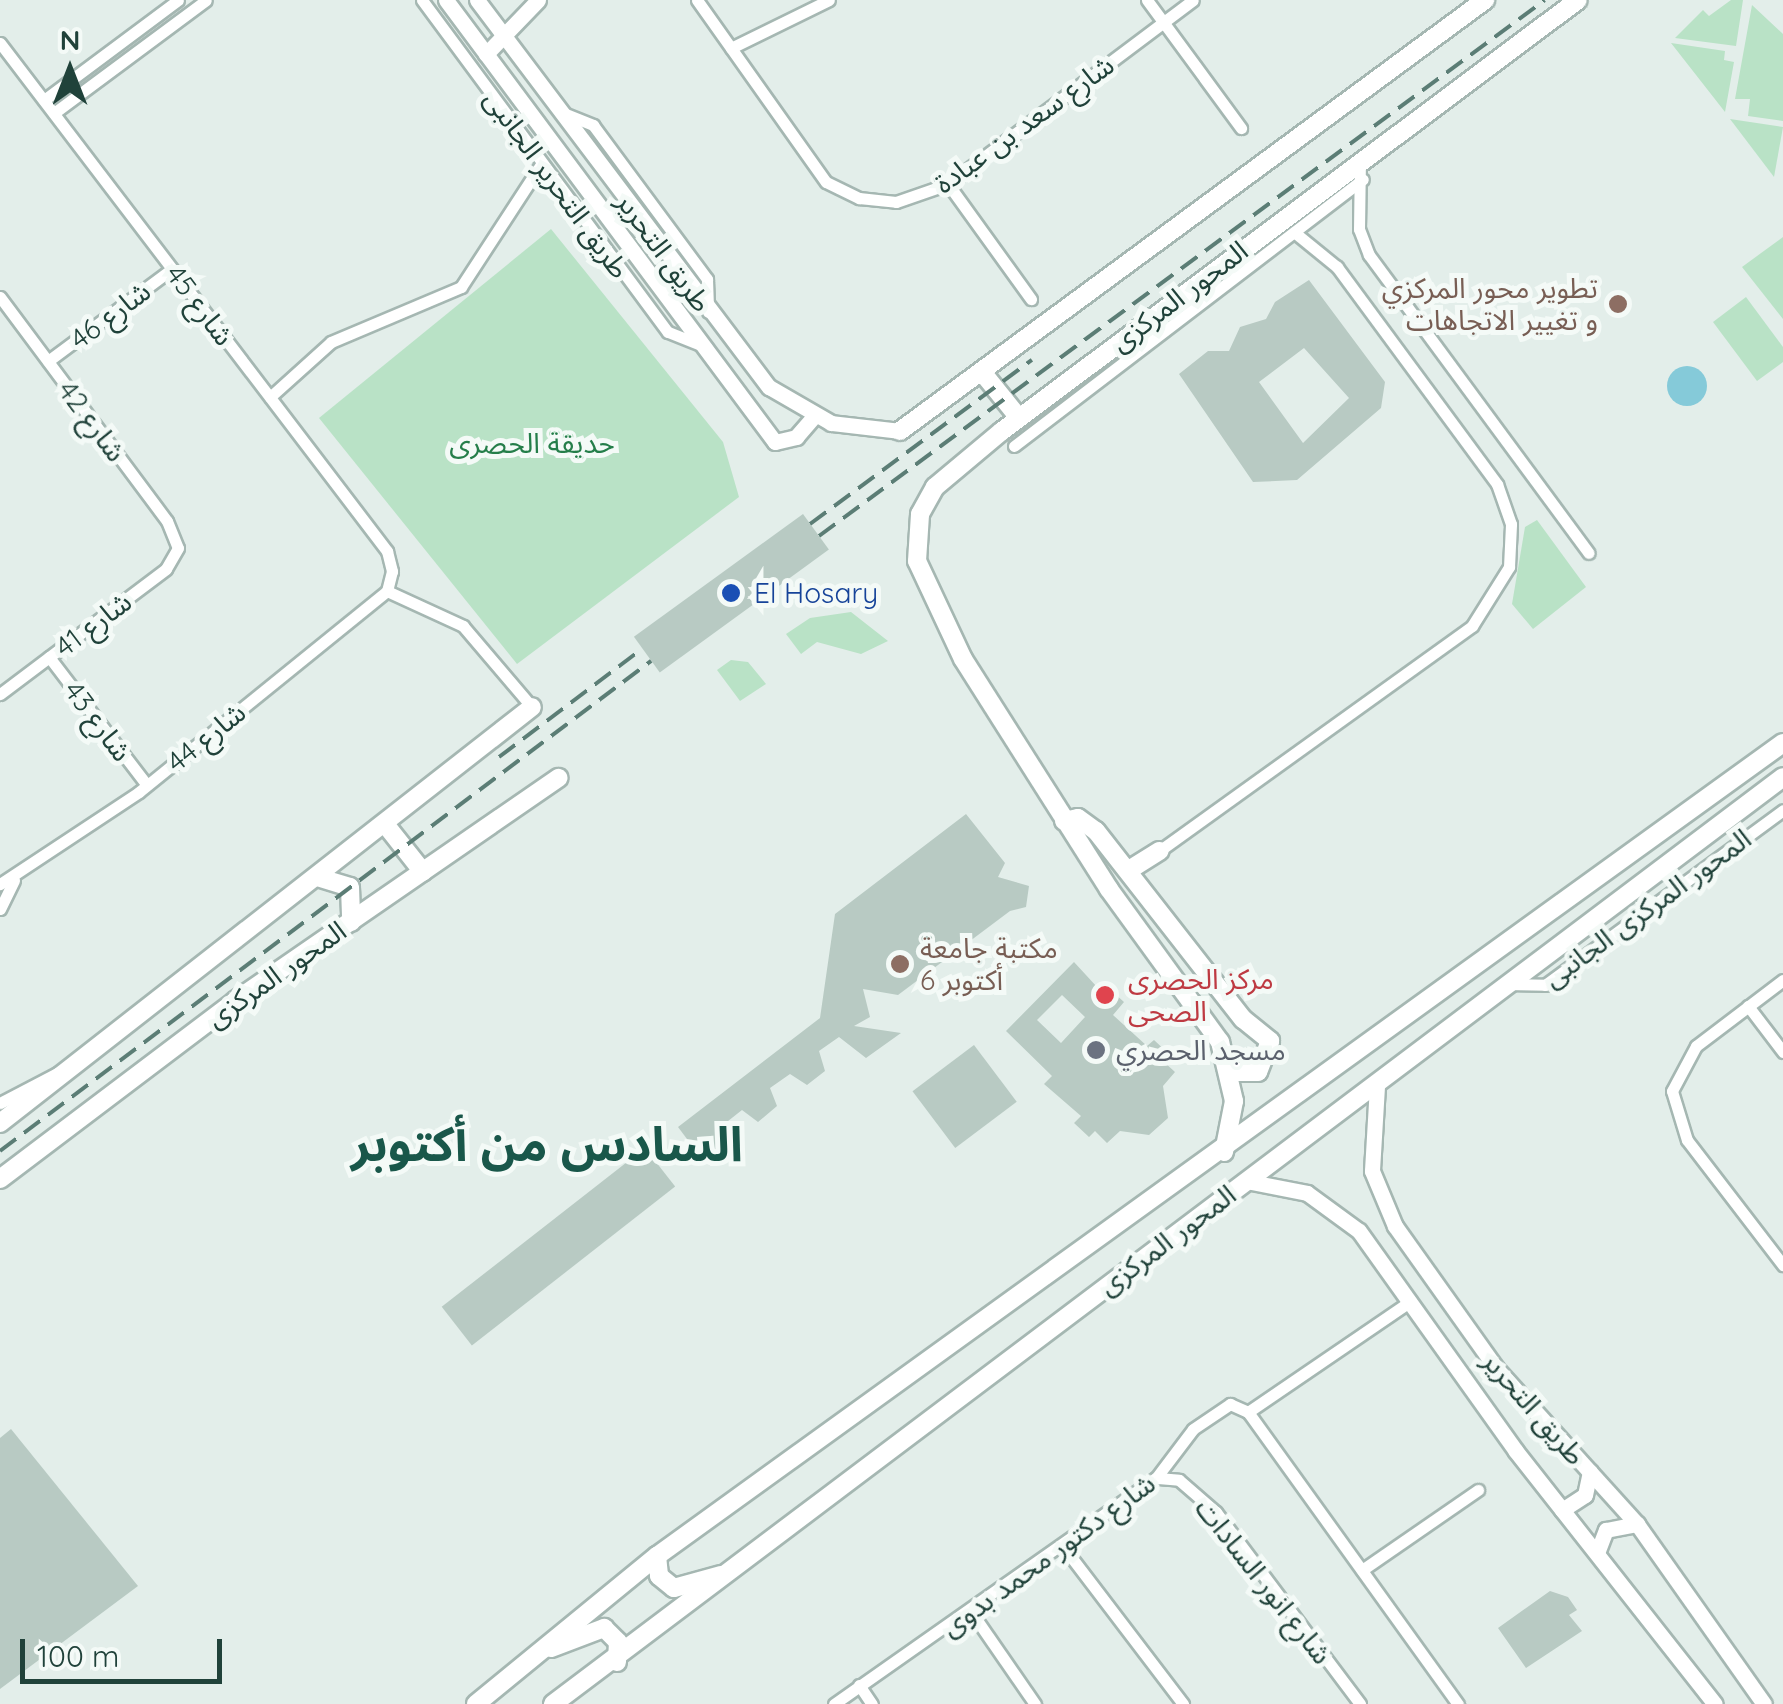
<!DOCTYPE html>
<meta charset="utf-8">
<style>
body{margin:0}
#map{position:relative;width:1783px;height:1704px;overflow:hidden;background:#e3eeea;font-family:Quicksand,"Noto Sans Arabic",sans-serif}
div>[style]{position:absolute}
.green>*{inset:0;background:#b9e2c6}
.water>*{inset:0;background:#85cad9}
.round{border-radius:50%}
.building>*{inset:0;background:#b8cac3;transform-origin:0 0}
.roads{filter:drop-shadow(2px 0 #a5b7b2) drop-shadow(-2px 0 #a5b7b2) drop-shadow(0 2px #a5b7b2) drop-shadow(0 -2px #a5b7b2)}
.minor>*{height:11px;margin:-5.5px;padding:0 5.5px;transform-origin:5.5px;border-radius:5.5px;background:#fff}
.tertiary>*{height:15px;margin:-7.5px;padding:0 7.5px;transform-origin:7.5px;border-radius:7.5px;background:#fff}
.secondary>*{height:18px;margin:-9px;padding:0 9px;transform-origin:9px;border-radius:9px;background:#fff}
.rail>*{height:4px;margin-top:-2px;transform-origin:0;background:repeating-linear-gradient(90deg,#5b7d75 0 20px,transparent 0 30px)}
.dots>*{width:28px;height:28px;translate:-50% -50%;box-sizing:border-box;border:5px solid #f4faf7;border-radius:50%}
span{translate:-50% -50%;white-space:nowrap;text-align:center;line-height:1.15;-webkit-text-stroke:10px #f4faf7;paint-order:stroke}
.street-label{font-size:28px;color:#20423a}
.education-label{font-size:28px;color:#785e54}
.right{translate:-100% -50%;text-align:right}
.left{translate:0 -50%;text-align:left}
.park-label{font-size:28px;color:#257e4a}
.transit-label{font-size:28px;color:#164399}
.health-label{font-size:28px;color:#be3a42}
.worship-label{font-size:28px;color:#5b616d}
.town-label{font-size:48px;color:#19574a;font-weight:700}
.north{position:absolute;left:20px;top:20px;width:100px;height:100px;-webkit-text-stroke:8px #f4faf7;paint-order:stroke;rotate:0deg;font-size:28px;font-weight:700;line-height:40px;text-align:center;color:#20423a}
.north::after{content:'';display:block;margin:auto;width:35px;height:45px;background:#20423a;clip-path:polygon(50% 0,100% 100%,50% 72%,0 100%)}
.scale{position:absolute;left:20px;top:1639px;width:202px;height:45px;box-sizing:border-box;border:5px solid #20423a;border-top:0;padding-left:12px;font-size:30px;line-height:35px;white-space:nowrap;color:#20423a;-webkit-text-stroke:8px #f4faf7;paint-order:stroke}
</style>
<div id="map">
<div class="green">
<i style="clip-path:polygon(1731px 0,1743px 0,1736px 46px,1675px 38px,1703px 10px,1709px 16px)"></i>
<i style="clip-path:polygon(1752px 5px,1783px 34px,1783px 121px,1748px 116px,1750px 99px,1735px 99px)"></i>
<i style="clip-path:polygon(1671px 43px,1725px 51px,1724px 60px,1734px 62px,1725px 112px)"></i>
<i style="clip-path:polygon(1730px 119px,1783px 127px,1774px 177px)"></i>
<i style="clip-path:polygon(551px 229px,723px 442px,739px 497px,517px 664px,319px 418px)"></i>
<i style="clip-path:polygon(1783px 237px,1783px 319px,1742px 267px)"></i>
<i style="clip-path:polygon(1746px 297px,1783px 347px,1783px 362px,1757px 381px,1713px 322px)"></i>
<i style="clip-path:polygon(1537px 520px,1586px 587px,1533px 629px,1512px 604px,1525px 527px)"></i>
<i style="clip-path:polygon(851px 612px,888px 641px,861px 654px,817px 642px,801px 654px,786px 634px,810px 618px)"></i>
<i style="clip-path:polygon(731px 660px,748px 662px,766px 684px,740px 701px,717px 670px)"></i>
</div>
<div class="water">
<i class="round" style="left:1667px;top:366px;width:40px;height:40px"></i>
</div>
<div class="building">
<i style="clip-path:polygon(evenodd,1309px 280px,1385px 382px,1381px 408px,1297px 480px,1253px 482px,1179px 374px,1208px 351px,1229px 351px,1240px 327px,1266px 319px,1275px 302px,1309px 280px,1304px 348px,1349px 398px,1303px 443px,1259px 382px,1304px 348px)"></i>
<i style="left:803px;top:514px;width:44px;height:209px;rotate:54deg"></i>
<i style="clip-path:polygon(966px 814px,1005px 863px,998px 877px,1029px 886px,1026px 907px,1010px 911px,898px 995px,863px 989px,870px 1017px,854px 1026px,901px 1033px,866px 1058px,839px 1037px,819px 1051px,825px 1071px,807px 1085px,790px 1074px,770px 1088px,777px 1106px,758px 1122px,742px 1110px,723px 1125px,728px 1144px,709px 1158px,696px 1151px,678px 1127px,820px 1018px,835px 914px)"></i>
<i style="clip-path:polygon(evenodd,1074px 962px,1109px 1000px,1114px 993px,1124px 1002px,1113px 1015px,1147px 1046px,1154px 1040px,1169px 1054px,1163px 1061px,1175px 1072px,1163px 1086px,1168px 1118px,1149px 1135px,1120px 1131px,1107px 1143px,1095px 1131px,1089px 1137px,1074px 1123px,1081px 1116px,1044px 1084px,1052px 1076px,1006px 1031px,1074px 962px,1062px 995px,1085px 1017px,1061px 1043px,1037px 1020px,1062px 995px)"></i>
<i style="left:974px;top:1045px;width:71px;height:77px;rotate:53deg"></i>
<i style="left:645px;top:1148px;width:49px;height:258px;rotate:52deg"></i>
<i style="clip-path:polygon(11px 1429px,138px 1586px,0 1689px,0 1438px)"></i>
<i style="clip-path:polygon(1550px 1591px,1568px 1597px,1577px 1610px,1569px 1615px,1582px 1631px,1526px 1668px,1498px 1628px)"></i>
</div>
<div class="roads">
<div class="minor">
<i style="left:422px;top:0;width:413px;rotate:53.5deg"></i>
<i style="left:668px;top:332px;width:41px;rotate:21.5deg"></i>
<i style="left:697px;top:0;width:223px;rotate:54.7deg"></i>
<i style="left:826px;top:182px;width:37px;rotate:26deg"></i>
<i style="left:859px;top:198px;width:37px;rotate:6deg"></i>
<i style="left:896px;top:202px;width:55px;rotate:-19.1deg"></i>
<i style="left:948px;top:184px;width:306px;rotate:-36.9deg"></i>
<i style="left:1147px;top:0;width:159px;rotate:53.7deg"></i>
<i style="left:0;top:43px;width:639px;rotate:52.7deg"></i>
<i style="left:387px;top:551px;width:21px;rotate:76deg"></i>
<i style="left:392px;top:571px;width:21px;rotate:104deg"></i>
<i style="left:387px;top:591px;width:319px;rotate:141deg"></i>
<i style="left:139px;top:792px;width:167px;rotate:146.5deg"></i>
<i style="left:731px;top:48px;width:109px;rotate:-26.1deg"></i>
<i style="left:44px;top:100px;width:167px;rotate:-36.7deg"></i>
<i style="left:561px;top:112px;width:35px;rotate:22deg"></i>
<i style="left:593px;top:125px;width:192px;rotate:53.5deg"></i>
<i style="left:707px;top:279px;width:33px;rotate:88deg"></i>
<i style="left:54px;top:113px;width:189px;rotate:-36.6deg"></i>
<i style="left:1360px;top:158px;width:71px;rotate:90.8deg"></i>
<i style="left:1359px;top:229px;width:28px;rotate:69deg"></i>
<i style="left:1369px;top:255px;width:370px;rotate:53.6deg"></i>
<i style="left:948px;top:184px;width:142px;rotate:54.2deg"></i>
<i style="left:0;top:297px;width:279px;rotate:53.3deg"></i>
<i style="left:167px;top:521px;width:29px;rotate:68deg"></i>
<i style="left:178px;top:548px;width:24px;rotate:120deg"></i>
<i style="left:166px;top:569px;width:208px;rotate:143deg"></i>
<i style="left:48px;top:361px;width:154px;rotate:-36.6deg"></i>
<i style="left:270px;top:397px;width:82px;rotate:-42deg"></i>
<i style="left:331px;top:342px;width:141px;rotate:-22.9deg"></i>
<i style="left:461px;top:287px;width:145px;rotate:-56.9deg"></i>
<i style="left:1014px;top:446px;width:439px;rotate:-37.4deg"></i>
<i style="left:387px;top:591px;width:84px;rotate:24.7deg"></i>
<i style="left:463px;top:626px;width:106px;rotate:49.6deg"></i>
<i style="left:49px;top:657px;width:161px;rotate:52.6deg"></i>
<i style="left:1159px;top:851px;width:385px;rotate:-35.7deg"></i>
<i style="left:1472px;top:626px;width:70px;rotate:-57.9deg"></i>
<i style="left:1509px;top:567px;width:43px;rotate:-87.3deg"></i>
<i style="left:1511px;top:524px;width:42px;rotate:-109.3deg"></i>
<i style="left:1497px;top:484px;width:270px;rotate:-126.4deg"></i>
<i style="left:1337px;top:267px;width:55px;rotate:-140.9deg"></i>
<i style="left:0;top:909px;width:32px;rotate:-64deg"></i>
<i style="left:1783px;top:980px;width:109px;rotate:142.8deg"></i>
<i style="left:1696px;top:1046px;width:51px;rotate:118.1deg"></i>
<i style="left:1672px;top:1091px;width:51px;rotate:73deg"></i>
<i style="left:1687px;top:1140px;width:158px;rotate:52.5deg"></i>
<i style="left:1506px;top:984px;width:39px;rotate:1deg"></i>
<i style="left:1545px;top:985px;width:295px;rotate:-36.3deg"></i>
<i style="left:1748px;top:1006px;width:58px;rotate:52.7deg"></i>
<i style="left:0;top:1103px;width:67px;rotate:-27.7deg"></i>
<i style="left:1248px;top:1412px;width:197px;rotate:-34.3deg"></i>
<i style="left:1158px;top:1478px;width:21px;rotate:5deg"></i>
<i style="left:1179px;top:1480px;width:49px;rotate:40.9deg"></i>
<i style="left:1216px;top:1512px;width:240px;rotate:53.1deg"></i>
<i style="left:1062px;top:1545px;width:200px;rotate:52.7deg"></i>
<i style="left:1362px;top:1570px;width:141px;rotate:-34.6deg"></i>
<i style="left:972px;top:1613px;width:111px;rotate:55.3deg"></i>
<i style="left:859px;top:1685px;width:23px;rotate:56deg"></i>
<i style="left:834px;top:1704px;width:393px;rotate:-35.1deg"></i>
<i style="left:1156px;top:1478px;width:61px;rotate:-52.9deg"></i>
<i style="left:1193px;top:1429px;width:45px;rotate:-34deg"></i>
<i style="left:1230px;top:1404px;width:20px;rotate:24deg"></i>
<i style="left:1248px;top:1412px;width:360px;rotate:54.3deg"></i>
</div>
<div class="tertiary">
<i style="left:446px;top:0;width:551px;rotate:53.34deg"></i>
<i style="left:775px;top:442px;width:22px;rotate:-13deg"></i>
<i style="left:796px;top:437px;width:28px;rotate:-49deg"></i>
<i style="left:477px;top:0;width:485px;rotate:53deg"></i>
<i style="left:769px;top:387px;width:72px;rotate:30.1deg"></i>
<i style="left:831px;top:423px;width:69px;rotate:6.6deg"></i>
<i style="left:486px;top:54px;width:75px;rotate:-46.1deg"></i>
<i style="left:1377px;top:1086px;width:85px;rotate:93.4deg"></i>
<i style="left:1372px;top:1171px;width:60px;rotate:67.3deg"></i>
<i style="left:1395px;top:1226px;width:174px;rotate:54.6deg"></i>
<i style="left:1496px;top:1368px;width:210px;rotate:47.9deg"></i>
<i style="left:1637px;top:1524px;width:220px;rotate:54.8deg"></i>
<i style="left:1246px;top:1181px;width:62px;rotate:11.1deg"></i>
<i style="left:1307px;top:1193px;width:64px;rotate:36.2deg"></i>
<i style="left:1359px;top:1231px;width:269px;rotate:54.5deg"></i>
<i style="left:1515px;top:1450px;width:323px;rotate:51.8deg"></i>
<i style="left:1562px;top:1510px;width:27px;rotate:-33deg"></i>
<i style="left:1585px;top:1495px;width:24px;rotate:-78deg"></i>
<i style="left:1597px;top:1553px;width:25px;rotate:-69deg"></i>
<i style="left:1606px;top:1530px;width:32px;rotate:-11deg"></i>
</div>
<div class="secondary">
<i style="left:982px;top:372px;width:59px;rotate:51.2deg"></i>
<i style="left:900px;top:431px;width:727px;rotate:-36.38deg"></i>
<i style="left:1064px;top:821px;width:14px;rotate:-12deg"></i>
<i style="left:1078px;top:818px;width:22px;rotate:36deg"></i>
<i style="left:1096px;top:831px;width:239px;rotate:52deg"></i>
<i style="left:1243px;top:1019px;width:35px;rotate:39deg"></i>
<i style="left:1270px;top:1041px;width:33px;rotate:111deg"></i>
<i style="left:1258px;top:1072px;width:27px;rotate:180deg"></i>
<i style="left:385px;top:824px;width:61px;rotate:51.6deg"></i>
<i style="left:1129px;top:870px;width:36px;rotate:-32deg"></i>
<i style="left:317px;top:877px;width:34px;rotate:17deg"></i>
<i style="left:350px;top:887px;width:35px;rotate:88deg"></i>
<i style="left:0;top:1123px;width:675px;rotate:-38.02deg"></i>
<i style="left:1224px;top:1152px;width:52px;rotate:-78.9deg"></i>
<i style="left:1234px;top:1101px;width:61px;rotate:-103.3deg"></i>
<i style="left:1220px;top:1042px;width:189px;rotate:-126deg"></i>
<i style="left:1109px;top:889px;width:272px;rotate:-122.4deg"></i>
<i style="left:963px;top:659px;width:108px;rotate:-115.1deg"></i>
<i style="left:917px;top:561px;width:47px;rotate:-86.3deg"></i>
<i style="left:920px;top:514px;width:31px;rotate:-61deg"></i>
<i style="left:935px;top:487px;width:87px;rotate:-39.9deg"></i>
<i style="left:1002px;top:431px;width:719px;rotate:-36.81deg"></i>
<i style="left:0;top:1179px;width:295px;rotate:-37.1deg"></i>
<i style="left:235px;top:1001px;width:393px;rotate:-34.6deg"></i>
<i style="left:657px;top:1556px;width:20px;rotate:84deg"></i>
<i style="left:659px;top:1576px;width:19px;rotate:39deg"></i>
<i style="left:674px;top:1588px;width:49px;rotate:-15.5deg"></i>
<i style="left:551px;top:1648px;width:57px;rotate:-20.7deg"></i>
<i style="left:604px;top:1628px;width:20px;rotate:45deg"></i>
<i style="left:618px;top:1642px;width:20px;rotate:93deg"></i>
<i style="left:476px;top:1704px;width:234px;rotate:-39.3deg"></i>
<i style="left:657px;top:1556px;width:1389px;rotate:-35.83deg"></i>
<i style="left:553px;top:1704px;width:1540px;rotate:-37deg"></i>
</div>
</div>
<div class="rail">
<i style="left:810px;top:524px;width:276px;rotate:-36.5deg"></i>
<i style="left:819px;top:536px;width:902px;rotate:-36.44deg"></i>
<i style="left:499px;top:757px;width:179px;rotate:-37.1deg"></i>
<i style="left:0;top:1151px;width:815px;rotate:-36.97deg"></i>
</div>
<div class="dots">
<i style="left:1618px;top:304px;background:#8d6e63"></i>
<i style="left:731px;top:593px;background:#1a4fb4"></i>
<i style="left:900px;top:964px;background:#8d6e63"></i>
<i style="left:1105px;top:995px;background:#e0444e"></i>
<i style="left:1096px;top:1050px;background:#6b7280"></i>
</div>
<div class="street-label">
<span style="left:1024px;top:124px;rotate:-36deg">شارع سعد بن عبادة</span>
<span style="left:557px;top:184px;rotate:54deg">طريق التحرير الجانبى</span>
<span style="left:664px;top:252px;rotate:54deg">طريق التحرير</span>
<span style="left:1179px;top:296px;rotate:-37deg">المحور المركزى</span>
<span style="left:200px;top:305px;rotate:53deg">شارع 45</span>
<span style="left:110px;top:315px;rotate:-37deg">شارع 46</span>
<span style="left:92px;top:421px;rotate:53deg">شارع 42</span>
<span style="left:93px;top:624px;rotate:-37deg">شارع 41</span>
<span style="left:98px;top:721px;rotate:53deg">شارع 43</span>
<span style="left:206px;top:737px;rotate:-39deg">شارع 44</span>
<span style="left:1647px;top:908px;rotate:-36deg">المحور المركزى الجانبى</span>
<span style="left:276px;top:974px;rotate:-35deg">المحور المركزى</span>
<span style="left:1167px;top:1240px;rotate:-37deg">المحور المركزى</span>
<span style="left:1534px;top:1408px;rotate:49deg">طريق التحرير</span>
<span style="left:1048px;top:1555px;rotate:-36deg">شارع دكتور محمد بدوى</span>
<span style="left:1264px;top:1581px;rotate:52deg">شارع انور السادات</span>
</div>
<div class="education-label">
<span class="right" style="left:1598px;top:304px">تطوير محور المركزي<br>و تغيير الاتجاهات</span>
<span class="left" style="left:920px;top:964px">مكتبة جامعة<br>6 أكتوبر</span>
</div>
<div class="park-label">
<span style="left:532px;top:443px">حديقة الحصرى</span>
</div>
<div class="transit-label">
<span class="left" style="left:754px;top:593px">El Hosary</span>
</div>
<div class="health-label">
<span class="left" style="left:1128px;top:995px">مركز الحصرى<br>الصحى</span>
</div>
<div class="worship-label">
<span class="left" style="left:1116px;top:1050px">مسجد الحصري</span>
</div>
<div class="town-label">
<span style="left:547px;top:1144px">السادس من أكتوبر</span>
</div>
<div class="north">N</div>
<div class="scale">100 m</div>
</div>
